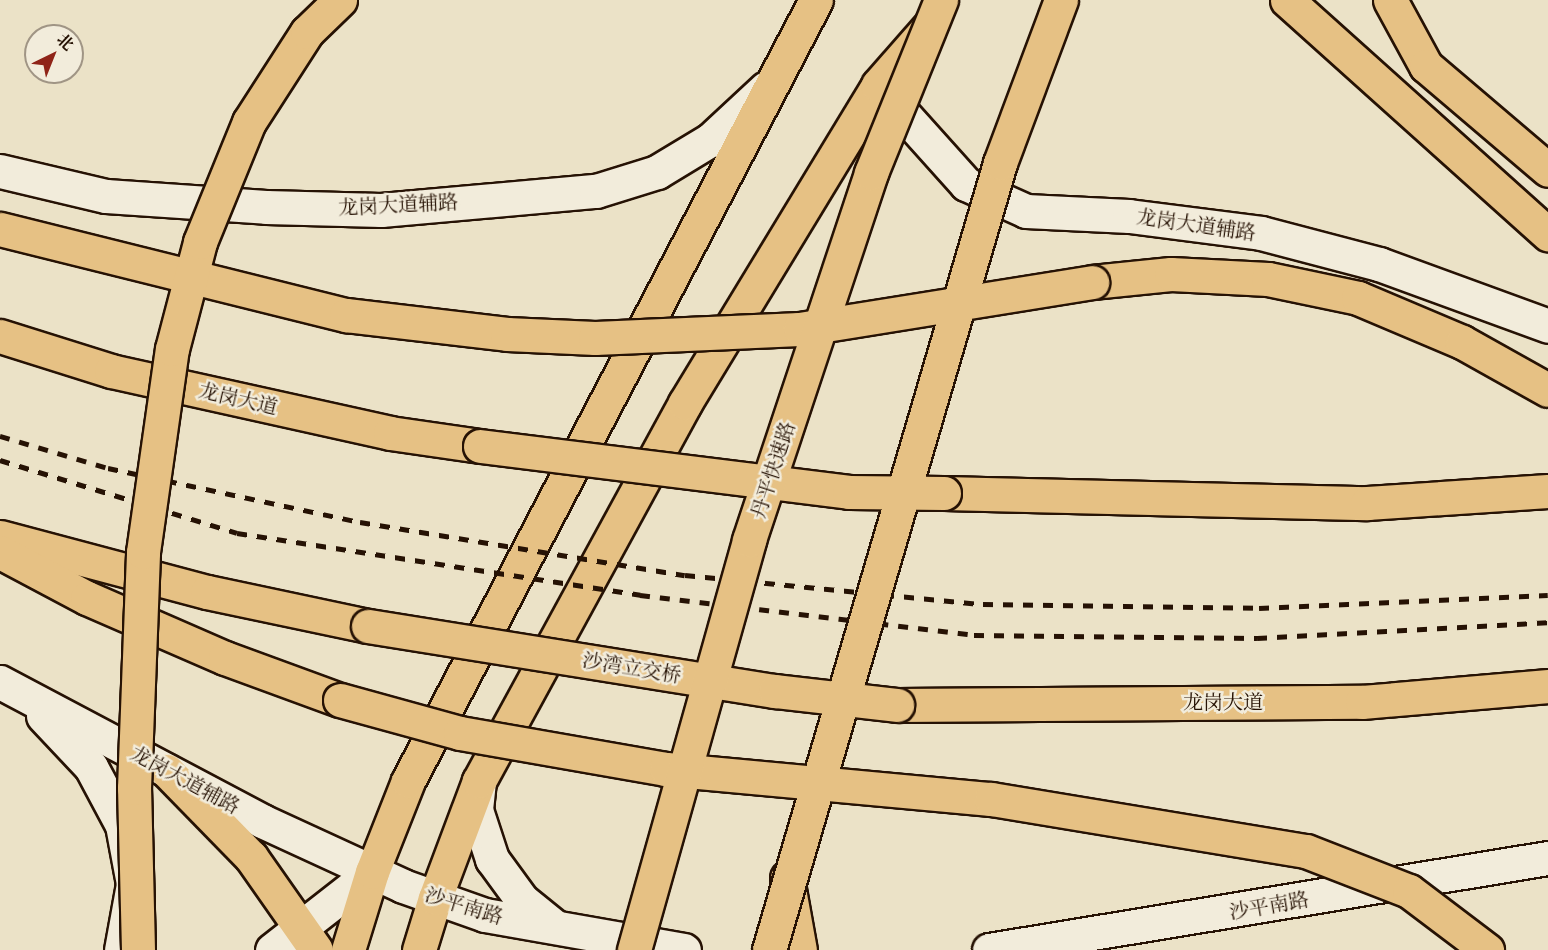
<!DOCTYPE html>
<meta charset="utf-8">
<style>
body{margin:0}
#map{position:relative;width:1548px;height:950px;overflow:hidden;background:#ebe2c7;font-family:Cardo,"Noto Serif SC",serif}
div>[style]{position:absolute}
.roads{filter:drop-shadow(2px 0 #261204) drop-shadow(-2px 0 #261204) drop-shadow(0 2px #261204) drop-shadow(0 -2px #261204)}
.secondary>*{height:33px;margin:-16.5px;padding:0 16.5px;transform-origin:16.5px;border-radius:16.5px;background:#f2ecdb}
.primary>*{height:33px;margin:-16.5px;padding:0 16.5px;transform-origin:16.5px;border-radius:16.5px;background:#e6c184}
.highway>*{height:33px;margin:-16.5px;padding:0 16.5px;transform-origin:16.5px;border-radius:16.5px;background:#e6c184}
.rail>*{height:4.5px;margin-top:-2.25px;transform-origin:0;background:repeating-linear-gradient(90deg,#261204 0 10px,transparent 0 20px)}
.bridges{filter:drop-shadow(2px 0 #261204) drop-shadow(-2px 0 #261204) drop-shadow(0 2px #261204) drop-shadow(0 -2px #261204)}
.highway-bridge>*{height:33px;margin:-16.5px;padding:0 16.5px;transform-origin:16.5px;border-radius:16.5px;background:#e6c184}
span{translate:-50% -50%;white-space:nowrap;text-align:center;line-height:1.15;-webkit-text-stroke:5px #f2ecdb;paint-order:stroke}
.street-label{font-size:20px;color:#261204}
.north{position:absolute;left:24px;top:24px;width:60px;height:60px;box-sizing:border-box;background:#f2ecdb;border:2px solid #a09585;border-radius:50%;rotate:43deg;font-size:16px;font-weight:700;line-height:24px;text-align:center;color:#261204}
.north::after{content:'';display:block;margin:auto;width:21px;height:27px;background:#8f2418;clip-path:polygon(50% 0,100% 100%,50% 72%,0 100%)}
</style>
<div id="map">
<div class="roads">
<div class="secondary">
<i style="left:880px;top:88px;width:129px;rotate:48.1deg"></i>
<i style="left:966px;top:184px;width:66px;rotate:24.2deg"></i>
<i style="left:1026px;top:211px;width:103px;rotate:2.8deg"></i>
<i style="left:1129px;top:216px;width:133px;rotate:7.3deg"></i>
<i style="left:1261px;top:233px;width:122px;rotate:14.7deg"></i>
<i style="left:1379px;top:264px;width:180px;rotate:20.1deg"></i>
<i style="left:0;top:171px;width:109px;rotate:13.3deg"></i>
<i style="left:106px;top:196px;width:160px;rotate:3.9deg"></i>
<i style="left:266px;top:207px;width:115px;rotate:1.5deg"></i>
<i style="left:381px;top:210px;width:216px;rotate:-5.1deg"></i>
<i style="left:596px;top:191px;width:64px;rotate:-17.3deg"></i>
<i style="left:657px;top:172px;width:62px;rotate:-31.1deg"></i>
<i style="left:710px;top:140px;width:76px;rotate:-42.9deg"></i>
<i style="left:0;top:682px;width:297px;rotate:27.9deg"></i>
<i style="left:262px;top:821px;width:155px;rotate:24.7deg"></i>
<i style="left:403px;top:886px;width:87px;rotate:19.5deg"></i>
<i style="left:485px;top:915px;width:202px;rotate:10deg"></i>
<i style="left:43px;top:716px;width:70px;rotate:46.7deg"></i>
<i style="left:91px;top:767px;width:66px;rotate:61.9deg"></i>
<i style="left:122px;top:825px;width:60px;rotate:79.4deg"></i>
<i style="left:133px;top:884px;width:67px;rotate:100.3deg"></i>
<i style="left:479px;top:781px;width:29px;rotate:96deg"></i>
<i style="left:476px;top:810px;width:52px;rotate:71.9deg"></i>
<i style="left:492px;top:859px;width:51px;rotate:53.8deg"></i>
<i style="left:522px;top:900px;width:41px;rotate:39.1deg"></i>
<i style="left:272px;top:950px;width:127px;rotate:-38deg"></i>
<i style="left:989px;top:950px;width:567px;rotate:-9.35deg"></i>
</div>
<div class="primary">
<i style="left:167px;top:771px;width:120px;rotate:45.7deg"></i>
<i style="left:251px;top:857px;width:113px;rotate:55deg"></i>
<i style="left:348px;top:950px;width:82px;rotate:-72.9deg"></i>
<i style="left:419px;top:950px;width:54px;rotate:-72.9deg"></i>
</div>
<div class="highway">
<i style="left:1287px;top:0;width:351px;rotate:41.9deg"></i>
<i style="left:1390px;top:0;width:75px;rotate:61.4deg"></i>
<i style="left:1426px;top:66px;width:160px;rotate:40.4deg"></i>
<i style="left:1092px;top:282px;width:79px;rotate:-5.8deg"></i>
<i style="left:1171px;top:274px;width:97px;rotate:3deg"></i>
<i style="left:1268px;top:279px;width:92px;rotate:11.9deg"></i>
<i style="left:1358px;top:298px;width:113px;rotate:22.9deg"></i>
<i style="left:1462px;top:342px;width:98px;rotate:29.2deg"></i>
<i style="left:0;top:336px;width:116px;rotate:17.5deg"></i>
<i style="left:111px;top:371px;width:286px;rotate:12.5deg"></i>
<i style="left:390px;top:433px;width:91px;rotate:8.2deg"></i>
<i style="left:944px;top:493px;width:423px;rotate:1.4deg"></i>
<i style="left:1367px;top:503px;width:181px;rotate:-3.8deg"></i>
<i style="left:0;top:537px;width:214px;rotate:14.9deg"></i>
<i style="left:207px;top:592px;width:165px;rotate:11.9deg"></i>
<i style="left:0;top:552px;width:98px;rotate:27.9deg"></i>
<i style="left:87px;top:598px;width:150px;rotate:23.5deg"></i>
<i style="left:225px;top:658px;width:122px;rotate:20.1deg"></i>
<i style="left:897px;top:705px;width:465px;rotate:-0.4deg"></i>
<i style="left:1362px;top:702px;width:187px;rotate:-4.9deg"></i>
<i style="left:372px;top:872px;width:98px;rotate:-68.4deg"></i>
<i style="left:408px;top:781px;width:881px;rotate:-62.42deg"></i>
<i style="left:787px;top:878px;width:73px;rotate:79.8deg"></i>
<i style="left:435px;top:898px;width:125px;rotate:-69.4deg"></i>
<i style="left:479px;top:781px;width:430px;rotate:-61.4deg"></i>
<i style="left:685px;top:403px;width:372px;rotate:-58.7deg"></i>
<i style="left:878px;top:85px;width:76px;rotate:-48.7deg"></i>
</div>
</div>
<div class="rail">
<i style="left:0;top:436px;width:113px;rotate:16.5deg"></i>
<i style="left:108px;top:468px;width:258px;rotate:12.1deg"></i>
<i style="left:360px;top:522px;width:329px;rotate:9.3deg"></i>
<i style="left:685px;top:575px;width:299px;rotate:5.6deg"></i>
<i style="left:983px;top:604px;width:276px;rotate:0.8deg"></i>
<i style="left:1259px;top:608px;width:289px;rotate:-2.6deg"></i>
<i style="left:0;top:460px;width:248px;rotate:17.1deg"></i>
<i style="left:237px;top:533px;width:408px;rotate:8.7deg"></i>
<i style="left:640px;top:595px;width:336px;rotate:6.8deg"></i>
<i style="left:974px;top:635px;width:283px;rotate:0.6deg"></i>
<i style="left:1257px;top:638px;width:291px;rotate:-3.1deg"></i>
</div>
<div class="bridges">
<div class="highway-bridge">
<i style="left:0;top:229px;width:357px;rotate:14deg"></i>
<i style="left:346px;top:315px;width:162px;rotate:6.7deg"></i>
<i style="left:507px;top:334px;width:88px;rotate:2.6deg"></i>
<i style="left:595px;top:338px;width:205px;rotate:-2.5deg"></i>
<i style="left:800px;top:329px;width:296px;rotate:-9.1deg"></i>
<i style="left:480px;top:446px;width:372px;rotate:7.1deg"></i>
<i style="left:849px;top:492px;width:95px;rotate:0.6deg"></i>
<i style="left:368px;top:626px;width:412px;rotate:9.1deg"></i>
<i style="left:775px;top:691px;width:123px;rotate:6.5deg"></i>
<i style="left:340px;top:700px;width:124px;rotate:15.4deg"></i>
<i style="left:460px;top:733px;width:209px;rotate:9.9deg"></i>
<i style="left:666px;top:769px;width:326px;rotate:5.3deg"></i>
<i style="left:991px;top:799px;width:319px;rotate:9.4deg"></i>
<i style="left:1306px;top:851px;width:110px;rotate:21.2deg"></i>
<i style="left:1409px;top:891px;width:98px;rotate:37.1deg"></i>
<i style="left:138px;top:950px;width:162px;rotate:-91.4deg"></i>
<i style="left:134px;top:788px;width:236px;rotate:-87.8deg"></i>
<i style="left:143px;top:552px;width:205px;rotate:-81.9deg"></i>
<i style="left:172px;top:349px;width:111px;rotate:-75.3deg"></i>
<i style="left:200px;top:242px;width:130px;rotate:-67.8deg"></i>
<i style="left:249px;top:122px;width:107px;rotate:-57.2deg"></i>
<i style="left:307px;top:32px;width:46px;rotate:-44.1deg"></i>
<i style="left:634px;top:950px;width:426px;rotate:-74.3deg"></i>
<i style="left:749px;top:540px;width:387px;rotate:-71.6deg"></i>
<i style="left:871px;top:173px;width:187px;rotate:-68deg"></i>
<i style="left:769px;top:950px;width:820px;rotate:-73.64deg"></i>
<i style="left:1000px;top:163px;width:174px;rotate:-69.5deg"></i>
</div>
</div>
<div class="street-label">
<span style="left:398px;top:205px;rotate:-3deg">龙岗大道辅路</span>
<span style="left:1196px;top:225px;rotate:8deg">龙岗大道辅路</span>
<span style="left:238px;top:399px;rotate:13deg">龙岗大道</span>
<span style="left:773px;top:470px;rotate:-72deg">丹平快速路</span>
<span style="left:632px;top:668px;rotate:9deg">沙湾立交桥</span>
<span style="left:1223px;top:702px">龙岗大道</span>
<span style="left:185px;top:780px;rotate:28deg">龙岗大道辅路</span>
<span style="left:464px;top:906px;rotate:17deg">沙平南路</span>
<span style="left:1269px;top:906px;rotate:-10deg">沙平南路</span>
</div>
<div class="north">北</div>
</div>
